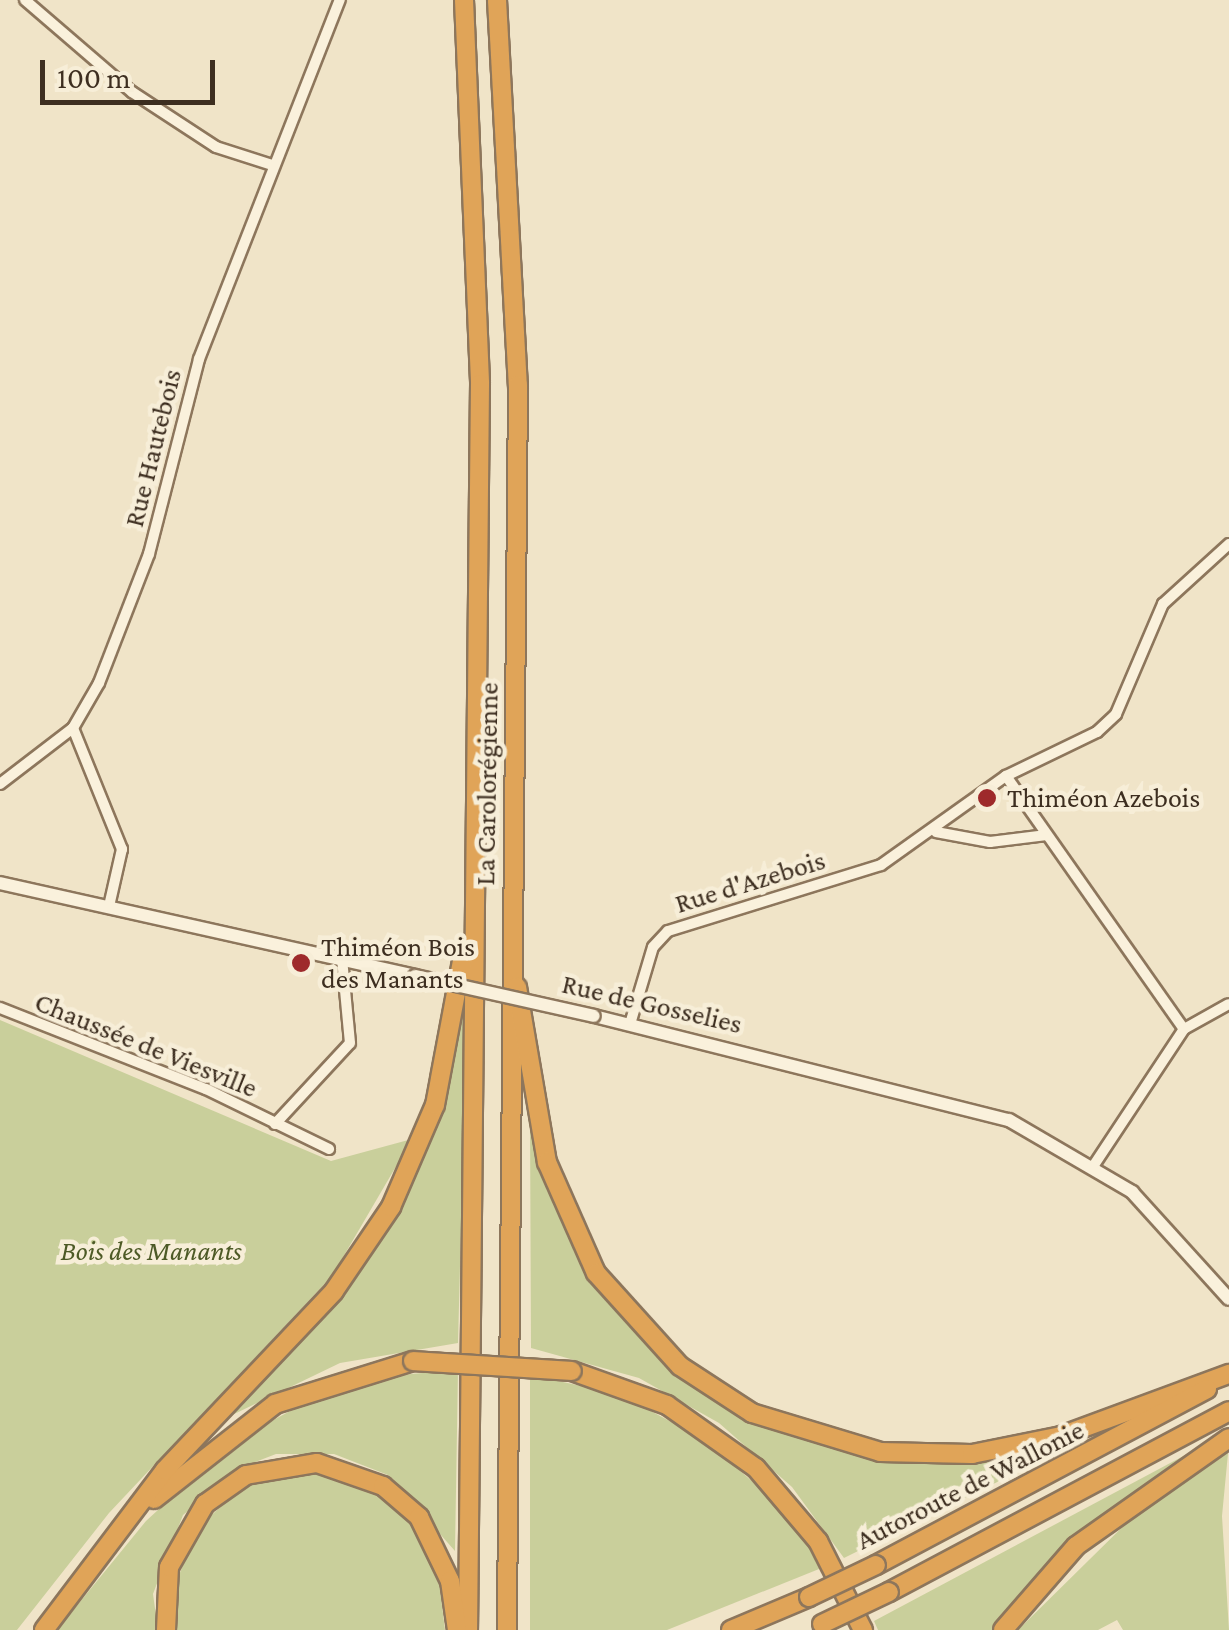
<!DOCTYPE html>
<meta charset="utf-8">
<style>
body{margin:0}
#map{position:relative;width:1229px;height:1630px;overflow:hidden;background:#f0e4c8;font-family:"Crimson Pro",serif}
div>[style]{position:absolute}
.green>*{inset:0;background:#c9cf9b}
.roads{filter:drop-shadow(2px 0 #8d765c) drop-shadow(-2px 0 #8d765c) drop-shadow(0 2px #8d765c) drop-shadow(0 -2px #8d765c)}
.minor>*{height:10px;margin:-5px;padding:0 5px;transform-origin:5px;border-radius:5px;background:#faf1dc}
.tertiary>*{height:12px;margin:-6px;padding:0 6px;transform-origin:6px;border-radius:6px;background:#faf1dc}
.motorway>*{height:18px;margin:-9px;padding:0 9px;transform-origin:9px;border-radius:9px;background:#e0a458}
.bridges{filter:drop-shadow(2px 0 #8d765c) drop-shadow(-2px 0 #8d765c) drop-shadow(0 2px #8d765c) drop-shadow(0 -2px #8d765c)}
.tertiary-bridge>*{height:12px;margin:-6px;padding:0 6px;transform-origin:6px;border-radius:6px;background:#faf1dc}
.motorway-bridge>*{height:18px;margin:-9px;padding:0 9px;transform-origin:9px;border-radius:9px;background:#e0a458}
.dots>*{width:28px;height:28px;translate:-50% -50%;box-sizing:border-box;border:5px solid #f7eed8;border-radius:50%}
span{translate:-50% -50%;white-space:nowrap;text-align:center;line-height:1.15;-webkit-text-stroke:9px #f7eed8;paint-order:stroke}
.street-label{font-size:28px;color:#3d2e20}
.poi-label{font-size:28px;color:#3d2e20}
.left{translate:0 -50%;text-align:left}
.park-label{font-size:28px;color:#4d5a26;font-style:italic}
.scale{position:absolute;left:40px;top:60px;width:175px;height:45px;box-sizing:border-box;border:5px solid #3d2e20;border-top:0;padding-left:12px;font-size:30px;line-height:35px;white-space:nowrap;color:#3d2e20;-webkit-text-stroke:8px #f7eed8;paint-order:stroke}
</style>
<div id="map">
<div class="green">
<i style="clip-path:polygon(467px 998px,458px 1343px,340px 1363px,228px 1417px,327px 1309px,403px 1198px,433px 1136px)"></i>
<i style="clip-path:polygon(0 1020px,331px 1161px,412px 1139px,332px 1276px,109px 1513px,17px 1630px,0 1630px)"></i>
<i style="clip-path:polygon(530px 1118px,570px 1240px,617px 1311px,679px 1373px,752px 1420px,894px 1460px,1110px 1426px,844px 1558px,792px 1487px,719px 1423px,639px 1378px,531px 1348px)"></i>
<i style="clip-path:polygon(458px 1370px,455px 1551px,388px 1475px,334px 1454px,276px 1454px,242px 1467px,183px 1515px,153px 1594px,158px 1630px,57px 1630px,146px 1521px,231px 1443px,316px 1397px,376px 1377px)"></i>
<i style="clip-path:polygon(530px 1375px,619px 1394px,705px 1440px,779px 1505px,824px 1567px,667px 1630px,530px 1630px)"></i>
<i style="clip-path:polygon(1229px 1443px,1222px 1516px,1229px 1630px,1123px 1630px,1117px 1620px,1098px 1630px,1018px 1630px,1160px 1490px)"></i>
<i style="clip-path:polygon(1189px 1453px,1079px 1532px,994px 1630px,878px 1630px,874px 1621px)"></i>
<i style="clip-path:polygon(313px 1472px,362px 1483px,412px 1521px,438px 1573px,445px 1630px,176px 1630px,175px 1584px,201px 1524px,246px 1485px)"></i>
</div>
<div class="roads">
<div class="minor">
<i style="left:25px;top:0;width:141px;rotate:40.7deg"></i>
<i style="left:132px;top:92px;width:100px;rotate:33.2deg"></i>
<i style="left:216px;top:147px;width:59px;rotate:17.8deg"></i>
<i style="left:73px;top:728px;width:131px;rotate:68deg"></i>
<i style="left:122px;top:849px;width:58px;rotate:102.8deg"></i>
<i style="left:1006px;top:776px;width:309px;rotate:54.9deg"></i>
<i style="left:0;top:784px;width:92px;rotate:-37.5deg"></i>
<i style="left:73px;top:728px;width:52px;rotate:-60deg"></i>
<i style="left:99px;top:683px;width:138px;rotate:-68.8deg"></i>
<i style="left:149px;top:554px;width:201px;rotate:-75.6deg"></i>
<i style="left:199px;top:359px;width:386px;rotate:-68.6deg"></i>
<i style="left:936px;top:832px;width:55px;rotate:10.5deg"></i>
<i style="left:990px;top:842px;width:57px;rotate:-7deg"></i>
<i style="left:0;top:1008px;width:221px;rotate:21.5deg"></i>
<i style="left:206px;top:1089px;width:137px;rotate:26deg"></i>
<i style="left:630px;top:1024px;width:80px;rotate:-73.4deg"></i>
<i style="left:653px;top:947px;width:22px;rotate:-47deg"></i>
<i style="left:668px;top:931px;width:223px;rotate:-17.2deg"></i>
<i style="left:881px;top:865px;width:153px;rotate:-35.5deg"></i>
<i style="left:1006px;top:776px;width:101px;rotate:-25.8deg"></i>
<i style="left:1097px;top:732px;width:26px;rotate:-43deg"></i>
<i style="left:1116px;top:714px;width:120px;rotate:-66.9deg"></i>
<i style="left:1163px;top:604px;width:89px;rotate:-42.3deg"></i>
<i style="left:275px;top:1124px;width:110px;rotate:-47.2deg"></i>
<i style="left:350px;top:1043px;width:84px;rotate:-95.4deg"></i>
<i style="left:1094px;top:1165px;width:163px;rotate:-56.5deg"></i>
<i style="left:1184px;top:1029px;width:51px;rotate:-29.1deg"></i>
</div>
<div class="tertiary">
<i style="left:0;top:883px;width:425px;rotate:12.6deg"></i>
<i style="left:594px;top:1016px;width:428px;rotate:14.1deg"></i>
<i style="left:1009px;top:1120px;width:143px;rotate:30.3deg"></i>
<i style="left:1132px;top:1192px;width:144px;rotate:47.8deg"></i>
</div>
<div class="motorway">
<i style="left:464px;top:0;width:384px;rotate:87.6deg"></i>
<i style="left:480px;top:384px;width:1246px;rotate:90.55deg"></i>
<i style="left:497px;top:0;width:386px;rotate:86.9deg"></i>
<i style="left:518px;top:385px;width:1245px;rotate:90.51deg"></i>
<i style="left:517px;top:987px;width:178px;rotate:80.3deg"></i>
<i style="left:547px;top:1162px;width:121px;rotate:66.2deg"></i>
<i style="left:596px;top:1273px;width:125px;rotate:47.9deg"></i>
<i style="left:680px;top:1366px;width:86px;rotate:33.1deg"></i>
<i style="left:752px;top:1413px;width:134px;rotate:16.9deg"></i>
<i style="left:880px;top:1452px;width:92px;rotate:1.2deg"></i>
<i style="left:972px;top:1454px;width:91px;rotate:-11.4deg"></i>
<i style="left:1061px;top:1436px;width:179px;rotate:-20.3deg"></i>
<i style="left:572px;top:1371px;width:101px;rotate:19.7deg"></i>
<i style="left:667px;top:1405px;width:109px;rotate:35.3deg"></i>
<i style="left:756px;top:1468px;width:96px;rotate:49.7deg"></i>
<i style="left:818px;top:1541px;width:100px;rotate:63.2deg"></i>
<i style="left:154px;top:1499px;width:154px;rotate:-38.1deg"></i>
<i style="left:275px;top:1404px;width:145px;rotate:-17.3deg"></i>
<i style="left:876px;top:1565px;width:375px;rotate:-28deg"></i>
<i style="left:889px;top:1592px;width:385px;rotate:-28deg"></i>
<i style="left:44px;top:1630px;width:201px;rotate:-52.9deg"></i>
<i style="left:165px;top:1470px;width:246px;rotate:-46.6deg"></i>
<i style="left:334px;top:1291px;width:102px;rotate:-55.8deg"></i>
<i style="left:391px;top:1207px;width:111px;rotate:-66.7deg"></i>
<i style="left:435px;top:1105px;width:158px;rotate:-79.4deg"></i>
<i style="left:166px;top:1630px;width:63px;rotate:-87.3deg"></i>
<i style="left:169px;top:1567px;width:73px;rotate:-60.3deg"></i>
<i style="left:205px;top:1504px;width:50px;rotate:-35.3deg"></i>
<i style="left:246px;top:1475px;width:72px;rotate:-9.6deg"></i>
<i style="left:317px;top:1463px;width:70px;rotate:19.2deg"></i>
<i style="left:383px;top:1486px;width:48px;rotate:40.7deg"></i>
<i style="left:419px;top:1517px;width:71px;rotate:64.2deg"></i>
<i style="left:450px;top:1581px;width:49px;rotate:81.9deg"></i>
<i style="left:731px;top:1630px;width:85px;rotate:-22.9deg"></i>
<i style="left:1003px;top:1630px;width:111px;rotate:-49deg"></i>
<i style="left:1076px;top:1546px;width:187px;rotate:-35.2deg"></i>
</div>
</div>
<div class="bridges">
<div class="tertiary-bridge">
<i style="left:415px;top:976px;width:183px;rotate:12.6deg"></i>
</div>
<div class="motorway-bridge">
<i style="left:413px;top:1361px;width:159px;rotate:3.6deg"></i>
<i style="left:809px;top:1597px;width:74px;rotate:-25.5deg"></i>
<i style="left:822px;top:1624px;width:74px;rotate:-25.5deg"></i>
</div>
</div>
<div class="dots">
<i style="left:987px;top:798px;background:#9e2a2b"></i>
<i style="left:301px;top:963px;background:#9e2a2b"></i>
</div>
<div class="street-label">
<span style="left:153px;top:448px;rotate:-76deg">Rue Hautebois</span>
<span style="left:487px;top:784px;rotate:-89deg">La Carolorégienne</span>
<span style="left:750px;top:882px;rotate:-17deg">Rue d'Azebois</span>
<span style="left:652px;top:1004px;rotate:13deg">Rue de Gosselies</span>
<span style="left:146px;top:1045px;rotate:22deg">Chaussée de Viesville</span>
<span style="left:970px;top:1485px;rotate:-27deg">Autoroute de Wallonie</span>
</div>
<div class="poi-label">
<span class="left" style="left:1007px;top:798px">Thiméon Azebois</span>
<span class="left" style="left:321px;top:963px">Thiméon Bois<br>des Manants</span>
</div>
<div class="park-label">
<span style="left:151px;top:1251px">Bois des Manants</span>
</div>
<div class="scale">100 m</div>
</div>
